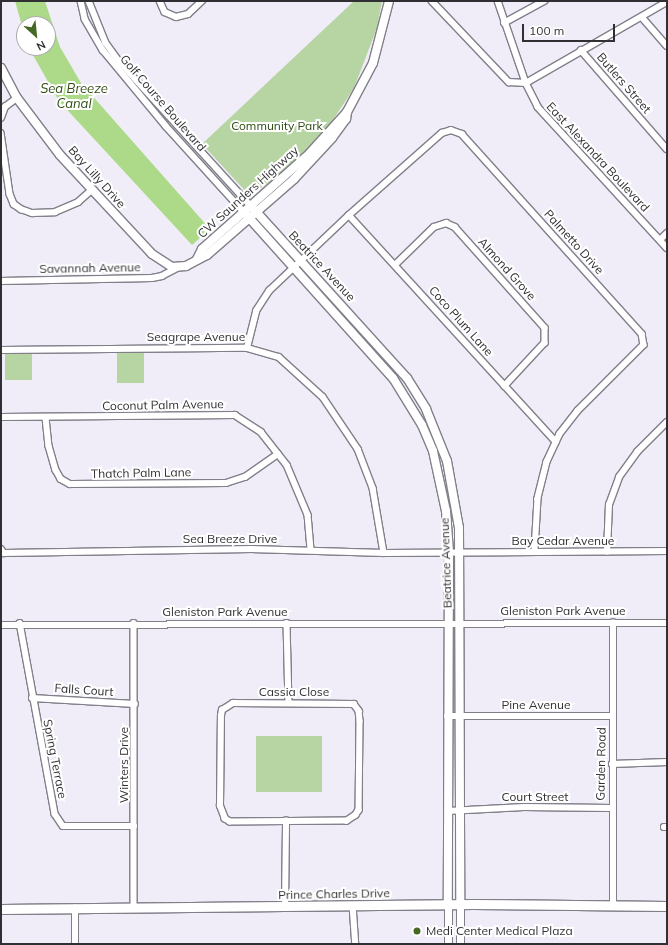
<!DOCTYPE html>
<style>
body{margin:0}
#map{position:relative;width:668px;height:945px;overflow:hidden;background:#f0edf9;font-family:Mulish,sans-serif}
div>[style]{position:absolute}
.green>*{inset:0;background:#b7d4a3;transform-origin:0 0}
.water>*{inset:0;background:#acda89}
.roads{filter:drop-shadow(1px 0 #827f89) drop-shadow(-1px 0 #827f89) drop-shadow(0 1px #827f89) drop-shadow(0 -1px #827f89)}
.minor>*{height:5.5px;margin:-2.75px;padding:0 2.75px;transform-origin:2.75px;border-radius:2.75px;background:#fff}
.tertiary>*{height:7px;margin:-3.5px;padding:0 3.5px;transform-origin:3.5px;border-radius:3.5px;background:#fff}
.secondary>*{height:8px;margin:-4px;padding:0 4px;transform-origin:4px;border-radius:4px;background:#fff}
.trunk>*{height:9px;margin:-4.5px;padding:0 4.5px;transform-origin:4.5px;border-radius:4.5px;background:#fff}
.dots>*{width:11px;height:11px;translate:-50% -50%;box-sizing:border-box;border:2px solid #fff;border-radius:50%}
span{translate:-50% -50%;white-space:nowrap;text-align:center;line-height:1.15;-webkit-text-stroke:4px #fff;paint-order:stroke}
.street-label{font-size:12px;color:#302f33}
.park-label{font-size:12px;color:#2d4a12}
.poi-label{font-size:12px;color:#302f33}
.left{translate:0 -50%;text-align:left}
.water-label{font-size:13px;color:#304c14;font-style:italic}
.frame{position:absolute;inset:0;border:2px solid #302f33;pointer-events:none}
.north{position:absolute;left:16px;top:16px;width:40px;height:40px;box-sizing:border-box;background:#fff;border:1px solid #acacad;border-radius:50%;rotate:153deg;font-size:11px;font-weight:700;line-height:16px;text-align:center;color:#302f33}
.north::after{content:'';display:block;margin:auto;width:14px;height:18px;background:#456923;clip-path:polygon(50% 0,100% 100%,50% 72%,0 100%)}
.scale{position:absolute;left:522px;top:24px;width:93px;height:18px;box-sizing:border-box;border:2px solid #302f33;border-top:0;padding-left:5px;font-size:12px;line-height:14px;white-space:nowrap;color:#302f33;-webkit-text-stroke:3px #fff;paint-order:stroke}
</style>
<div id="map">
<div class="green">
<i style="clip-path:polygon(354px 1px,382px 1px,377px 28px,354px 88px,323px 135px,269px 183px,249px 195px,202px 144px)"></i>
<i style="left:117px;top:353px;width:27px;height:30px"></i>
<i style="left:5px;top:354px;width:27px;height:26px"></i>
<i style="left:256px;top:736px;width:66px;height:56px"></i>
</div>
<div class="water">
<i style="clip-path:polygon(15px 1px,45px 1px,60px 47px,81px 83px,210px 229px,192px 245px,59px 101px,29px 48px,48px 48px,48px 24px,24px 24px,24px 33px)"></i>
</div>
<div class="roads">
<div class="minor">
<i style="left:81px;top:1px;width:18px;rotate:77deg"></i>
<i style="left:85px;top:19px;width:36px;rotate:60deg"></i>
<i style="left:103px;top:50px;width:99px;rotate:50.3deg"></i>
<i style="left:166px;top:126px;width:115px;rotate:47.8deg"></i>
<i style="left:89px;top:1px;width:45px;rotate:68deg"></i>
<i style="left:106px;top:43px;width:24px;rotate:54deg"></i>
<i style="left:120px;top:62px;width:193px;rotate:47.7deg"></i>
<i style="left:160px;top:1px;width:12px;rotate:66deg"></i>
<i style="left:165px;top:12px;width:12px;rotate:24deg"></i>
<i style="left:176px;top:17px;width:12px;rotate:-14deg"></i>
<i style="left:188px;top:14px;width:19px;rotate:-43deg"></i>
<i style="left:432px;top:1px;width:112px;rotate:46.5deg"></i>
<i style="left:509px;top:82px;width:17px;rotate:3deg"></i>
<i style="left:526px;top:83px;width:27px;rotate:63deg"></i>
<i style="left:538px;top:107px;width:191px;rotate:47.5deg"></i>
<i style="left:498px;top:1px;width:87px;rotate:71.1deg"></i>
<i style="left:526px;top:83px;width:163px;rotate:-29.9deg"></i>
<i style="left:642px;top:17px;width:38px;rotate:49deg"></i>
<i style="left:504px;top:23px;width:46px;rotate:-28.8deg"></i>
<i style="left:581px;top:50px;width:131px;rotate:49deg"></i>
<i style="left:1px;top:118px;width:12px;rotate:-70deg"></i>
<i style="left:5px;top:107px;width:15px;rotate:-37deg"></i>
<i style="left:1px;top:133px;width:62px;rotate:81.6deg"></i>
<i style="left:10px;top:194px;width:11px;rotate:68deg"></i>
<i style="left:14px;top:204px;width:9px;rotate:36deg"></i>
<i style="left:21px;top:209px;width:12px;rotate:20deg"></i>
<i style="left:32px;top:213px;width:23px;rotate:-2deg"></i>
<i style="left:55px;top:212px;width:25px;rotate:-23deg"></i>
<i style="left:78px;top:202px;width:18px;rotate:-41deg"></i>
<i style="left:349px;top:215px;width:307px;rotate:47.6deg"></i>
<i style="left:660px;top:240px;width:10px;rotate:-45deg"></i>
<i style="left:395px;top:265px;width:54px;rotate:-44.3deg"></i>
<i style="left:434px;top:227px;width:13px;rotate:-18deg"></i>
<i style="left:446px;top:223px;width:10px;rotate:24deg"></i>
<i style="left:455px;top:227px;width:135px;rotate:48.3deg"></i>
<i style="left:545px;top:328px;width:15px;rotate:90deg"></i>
<i style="left:545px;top:343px;width:59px;rotate:132.9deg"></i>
<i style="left:1px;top:281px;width:151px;rotate:-1.1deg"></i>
<i style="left:152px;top:278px;width:10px;rotate:-11deg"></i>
<i style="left:162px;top:276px;width:17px;rotate:-28deg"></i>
<i style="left:247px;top:348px;width:38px;rotate:-76deg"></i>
<i style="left:256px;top:311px;width:24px;rotate:-57deg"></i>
<i style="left:269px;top:291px;width:110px;rotate:-43.5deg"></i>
<i style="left:349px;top:215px;width:124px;rotate:-41.4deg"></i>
<i style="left:442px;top:133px;width:9px;rotate:-18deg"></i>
<i style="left:451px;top:130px;width:12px;rotate:20deg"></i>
<i style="left:462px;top:134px;width:269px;rotate:48deg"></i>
<i style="left:642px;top:334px;width:11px;rotate:80deg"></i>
<i style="left:644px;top:345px;width:93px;rotate:135deg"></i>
<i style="left:578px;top:411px;width:29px;rotate:128deg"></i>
<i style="left:560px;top:434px;width:31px;rotate:115deg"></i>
<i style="left:547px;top:462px;width:38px;rotate:104deg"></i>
<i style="left:538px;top:499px;width:52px;rotate:93.3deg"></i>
<i style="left:1px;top:350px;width:246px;rotate:-0.5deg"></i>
<i style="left:247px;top:348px;width:33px;rotate:16deg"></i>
<i style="left:279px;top:357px;width:59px;rotate:42.3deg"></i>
<i style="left:323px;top:397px;width:63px;rotate:56.1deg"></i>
<i style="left:358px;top:449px;width:42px;rotate:69deg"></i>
<i style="left:373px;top:488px;width:66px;rotate:80.4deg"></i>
<i style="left:1px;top:417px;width:234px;rotate:-0.5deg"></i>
<i style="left:235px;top:415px;width:31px;rotate:33deg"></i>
<i style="left:261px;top:432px;width:42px;rotate:51.8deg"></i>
<i style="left:287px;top:465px;width:54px;rotate:67.2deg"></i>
<i style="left:308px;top:515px;width:35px;rotate:85deg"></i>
<i style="left:46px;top:418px;width:28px;rotate:84deg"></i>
<i style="left:49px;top:446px;width:25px;rotate:74deg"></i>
<i style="left:56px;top:470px;width:10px;rotate:61deg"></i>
<i style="left:61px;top:479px;width:10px;rotate:29deg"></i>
<i style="left:70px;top:484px;width:156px;rotate:-0.4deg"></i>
<i style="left:226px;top:483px;width:20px;rotate:-18deg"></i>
<i style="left:245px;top:477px;width:40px;rotate:-34.9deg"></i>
<i style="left:1px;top:549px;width:5px;rotate:53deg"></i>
<i style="left:4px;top:553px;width:247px;rotate:-0.9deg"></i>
<i style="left:251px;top:549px;width:133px;rotate:1.7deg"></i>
<i style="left:384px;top:553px;width:283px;rotate:-0.4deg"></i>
<i style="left:607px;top:552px;width:47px;rotate:-87.6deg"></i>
<i style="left:609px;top:505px;width:30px;rotate:-70deg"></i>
<i style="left:619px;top:477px;width:31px;rotate:-54deg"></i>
<i style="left:637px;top:452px;width:42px;rotate:-45deg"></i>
<i style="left:20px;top:623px;width:194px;rotate:79.6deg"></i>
<i style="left:55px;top:814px;width:14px;rotate:56deg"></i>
<i style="left:63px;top:826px;width:71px"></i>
<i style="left:134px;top:623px;width:285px;rotate:90deg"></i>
<i style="left:287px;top:623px;width:80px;rotate:88.6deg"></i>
<i style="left:1px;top:625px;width:666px;rotate:-0.17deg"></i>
<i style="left:32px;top:698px;width:103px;rotate:3.3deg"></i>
<i style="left:233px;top:703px;width:121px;rotate:0.5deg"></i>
<i style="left:354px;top:704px;width:9px;rotate:54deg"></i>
<i style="left:359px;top:711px;width:10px;rotate:84deg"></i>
<i style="left:360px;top:721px;width:89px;rotate:90.6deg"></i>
<i style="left:359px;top:810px;width:6px;rotate:121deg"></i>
<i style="left:356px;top:815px;width:11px;rotate:146deg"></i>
<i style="left:347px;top:821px;width:117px;rotate:179.5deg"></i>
<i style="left:230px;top:822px;width:6px;rotate:-149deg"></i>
<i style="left:225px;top:819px;width:14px;rotate:-111deg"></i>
<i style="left:220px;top:806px;width:90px;rotate:-89.4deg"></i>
<i style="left:221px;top:716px;width:6px;rotate:-81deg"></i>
<i style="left:222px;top:710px;width:13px;rotate:-32deg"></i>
<i style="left:447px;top:716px;width:166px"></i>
<i style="left:612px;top:764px;width:55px;rotate:-2.1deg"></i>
<i style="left:448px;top:811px;width:76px;rotate:-3deg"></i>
<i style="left:524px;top:807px;width:87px;rotate:0.7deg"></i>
<i style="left:664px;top:827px;width:3px"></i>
<i style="left:353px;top:905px;width:39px;rotate:86deg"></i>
<i style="left:285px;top:906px;width:85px;rotate:-89.3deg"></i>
<i style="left:613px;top:906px;width:283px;rotate:-90deg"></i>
<i style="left:75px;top:944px;width:36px;rotate:-90deg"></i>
</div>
<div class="tertiary">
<i style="left:448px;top:944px;width:40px;rotate:-90deg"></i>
<i style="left:460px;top:944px;width:40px;rotate:-90deg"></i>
</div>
<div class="secondary">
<i style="left:1px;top:68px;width:34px;rotate:62deg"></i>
<i style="left:17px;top:98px;width:71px;rotate:53deg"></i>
<i style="left:60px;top:155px;width:135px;rotate:47.1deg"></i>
<i style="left:152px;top:254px;width:24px;rotate:33deg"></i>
<i style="left:172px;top:267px;width:14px;rotate:-4deg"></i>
<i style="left:186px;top:266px;width:24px;rotate:-28deg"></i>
<i style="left:207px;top:255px;width:116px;rotate:-41.1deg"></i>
<i style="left:294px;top:179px;width:56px;rotate:-47.2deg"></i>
<i style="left:332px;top:138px;width:24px;rotate:-54deg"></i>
<i style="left:346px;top:119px;width:7px;rotate:-82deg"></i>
<i style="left:250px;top:205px;width:234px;rotate:47.8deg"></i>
<i style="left:407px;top:378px;width:36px;rotate:58deg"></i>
<i style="left:426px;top:409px;width:56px;rotate:68deg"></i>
<i style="left:447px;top:461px;width:68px;rotate:79.8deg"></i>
<i style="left:459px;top:528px;width:376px;rotate:89.8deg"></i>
<i style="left:243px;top:211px;width:224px;rotate:48.1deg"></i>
<i style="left:393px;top:378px;width:55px;rotate:58.3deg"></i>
<i style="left:422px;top:425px;width:28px;rotate:67deg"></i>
<i style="left:433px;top:451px;width:61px;rotate:77.8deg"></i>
<i style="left:446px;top:511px;width:41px;rotate:85.8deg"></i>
<i style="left:449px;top:552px;width:352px;rotate:90.2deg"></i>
<i style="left:197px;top:259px;width:11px;rotate:-63deg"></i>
<i style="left:202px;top:249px;width:144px;rotate:-41.6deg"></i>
<i style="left:310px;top:153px;width:55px;rotate:-47.9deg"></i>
<i style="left:347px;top:112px;width:55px;rotate:-62deg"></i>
<i style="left:373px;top:63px;width:64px;rotate:-75.5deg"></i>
</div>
<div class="trunk">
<i style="left:1px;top:909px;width:472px;rotate:-0.6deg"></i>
<i style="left:473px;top:904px;width:194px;rotate:0.6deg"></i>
</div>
</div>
<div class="dots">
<i style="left:417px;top:931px;background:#456923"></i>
</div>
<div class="street-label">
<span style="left:624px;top:83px;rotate:49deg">Butlers Street</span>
<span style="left:163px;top:103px;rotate:49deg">Golf Course Boulevard</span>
<span style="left:598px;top:157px;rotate:47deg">East Alexandra Boulevard</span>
<span style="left:97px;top:177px;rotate:48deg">Bay Lilly Drive</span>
<span style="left:248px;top:192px;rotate:-42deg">CW Saunders Highway</span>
<span style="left:574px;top:242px;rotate:48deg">Palmetto Drive</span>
<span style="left:322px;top:266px;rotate:47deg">Beatrice Avenue</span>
<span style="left:90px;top:268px;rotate:-1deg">Savannah Avenue</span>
<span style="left:507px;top:269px;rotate:48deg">Almond Grove</span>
<span style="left:461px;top:321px;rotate:48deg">Coco Plum Lane</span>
<span style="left:196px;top:337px">Seagrape Avenue</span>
<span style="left:163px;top:405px;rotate:-1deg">Coconut Palm Avenue</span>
<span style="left:141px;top:473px;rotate:-1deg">Thatch Palm Lane</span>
<span style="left:230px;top:539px">Sea Breeze Drive</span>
<span style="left:563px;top:541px">Bay Cedar Avenue</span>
<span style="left:446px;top:563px;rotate:-92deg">Beatrice Avenue</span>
<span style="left:563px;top:611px">Gleniston Park Avenue</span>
<span style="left:225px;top:612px">Gleniston Park Avenue</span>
<span style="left:84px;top:690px;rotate:4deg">Falls Court</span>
<span style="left:294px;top:692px">Cassia Close</span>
<span style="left:536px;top:705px">Pine Avenue</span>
<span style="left:55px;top:759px;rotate:79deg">Spring Terrace</span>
<span style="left:601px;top:764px;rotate:-89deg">Garden Road</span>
<span style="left:124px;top:765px;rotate:-90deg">Winters Drive</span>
<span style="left:535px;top:797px">Court Street</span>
<span style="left:334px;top:894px;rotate:-1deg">Prince Charles Drive</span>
</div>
<div class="park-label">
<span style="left:277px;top:126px">Community Park</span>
</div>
<div class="poi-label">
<span class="left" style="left:426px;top:931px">Medi Center Medical Plaza</span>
</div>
<div class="water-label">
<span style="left:74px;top:96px">Sea Breeze<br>Canal</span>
</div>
<div class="frame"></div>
<div class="north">N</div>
<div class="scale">100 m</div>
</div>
